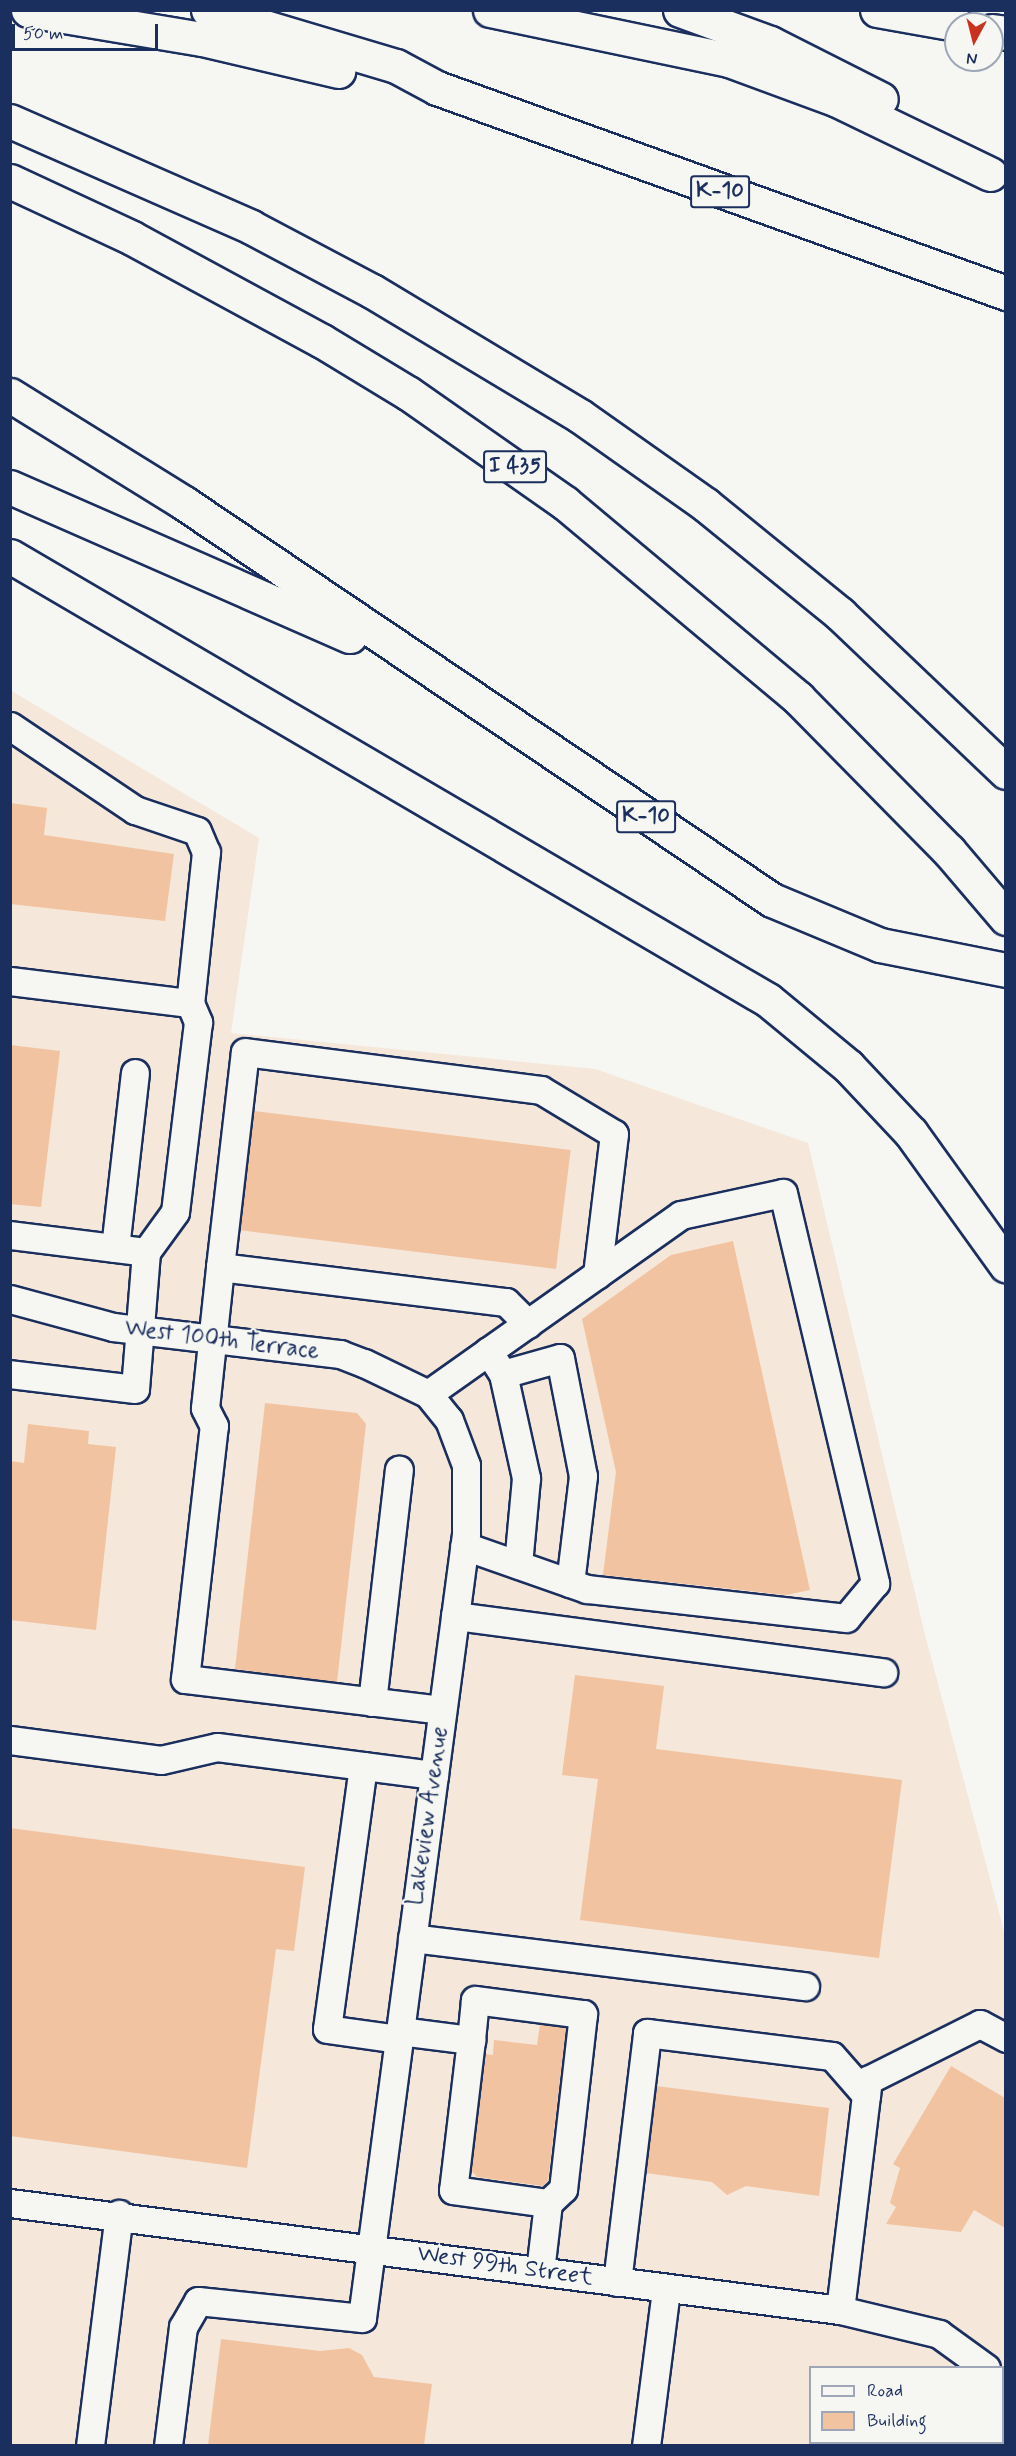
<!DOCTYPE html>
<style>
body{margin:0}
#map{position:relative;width:1016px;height:2456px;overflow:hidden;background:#f6f6f2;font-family:Mynerve,sans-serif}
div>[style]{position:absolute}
.built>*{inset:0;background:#f5e7da}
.building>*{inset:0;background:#f2c3a1;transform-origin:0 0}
.roads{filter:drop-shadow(2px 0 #1b2f5e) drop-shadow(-2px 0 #1b2f5e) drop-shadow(0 2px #1b2f5e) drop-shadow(0 -2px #1b2f5e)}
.minor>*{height:27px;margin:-13.5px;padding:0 13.5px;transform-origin:13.5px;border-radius:13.5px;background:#f6f6f2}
.highway>*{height:33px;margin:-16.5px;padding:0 16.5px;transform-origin:16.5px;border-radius:16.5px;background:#f6f6f2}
span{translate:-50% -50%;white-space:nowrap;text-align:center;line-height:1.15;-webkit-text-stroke:4.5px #f6f6f2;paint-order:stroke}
.shield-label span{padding:2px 4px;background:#f6f6f2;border:2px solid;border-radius:4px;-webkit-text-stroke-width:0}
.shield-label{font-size:22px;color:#1b2f5e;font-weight:700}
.street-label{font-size:24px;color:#1b2f5e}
.frame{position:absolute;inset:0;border:12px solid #1b2f5e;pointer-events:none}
.legend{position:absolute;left:809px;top:2366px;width:195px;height:78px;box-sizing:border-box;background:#f6f6f2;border:2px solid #9ea6b7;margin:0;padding:8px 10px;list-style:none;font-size:18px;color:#1b2f5e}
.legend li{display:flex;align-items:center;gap:12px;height:30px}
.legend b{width:30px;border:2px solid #9ea6b7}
.north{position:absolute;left:944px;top:12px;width:60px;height:60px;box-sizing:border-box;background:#f6f6f2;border:2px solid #9ea6b7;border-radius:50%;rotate:187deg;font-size:16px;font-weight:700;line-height:24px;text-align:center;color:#1b2f5e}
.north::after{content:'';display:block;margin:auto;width:21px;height:27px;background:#c8321e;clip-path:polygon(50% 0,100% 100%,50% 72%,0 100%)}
.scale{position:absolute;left:12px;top:24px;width:146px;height:27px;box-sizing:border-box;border:3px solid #1b2f5e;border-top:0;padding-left:8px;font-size:18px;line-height:21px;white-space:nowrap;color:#1b2f5e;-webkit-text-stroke:4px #f6f6f2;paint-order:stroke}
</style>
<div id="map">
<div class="built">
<i style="clip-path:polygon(evenodd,10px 690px,259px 838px,231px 1033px,595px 1069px,808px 1143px,925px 1635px,1005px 1935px,1005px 2445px,11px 2445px,10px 690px,810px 2368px,1002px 2368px,1002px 2442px,810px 2442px,810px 2368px)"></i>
</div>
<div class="building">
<i style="clip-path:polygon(10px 803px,47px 808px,44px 835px,174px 854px,165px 921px,10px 904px)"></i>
<i style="clip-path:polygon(10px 1045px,60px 1051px,41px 1207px,10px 1204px)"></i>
<i style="left:254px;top:1111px;width:319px;height:120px;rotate:7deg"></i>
<i style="clip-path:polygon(733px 1241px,810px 1590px,786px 1595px,603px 1575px,616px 1472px,582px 1319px,671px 1255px)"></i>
<i style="clip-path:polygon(265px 1403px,357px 1413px,366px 1424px,337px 1682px,235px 1669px)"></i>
<i style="clip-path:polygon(28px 1424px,89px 1431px,88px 1444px,116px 1447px,96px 1630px,10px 1620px,10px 1461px,24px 1463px)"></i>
<i style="clip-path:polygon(575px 1675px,664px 1686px,656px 1749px,902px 1780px,879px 1958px,580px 1920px,598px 1779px,562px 1775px)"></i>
<i style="clip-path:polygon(10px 1828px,305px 1867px,294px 1951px,276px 1949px,247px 2168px,10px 2136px)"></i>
<i style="clip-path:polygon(540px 2024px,566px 2028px,548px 2181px,543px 2186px,477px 2177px,471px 2170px,485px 2054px,493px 2055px,494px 2040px,537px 2045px)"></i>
<i style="clip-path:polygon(951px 2066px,1005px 2098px,1005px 2228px,974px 2210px,961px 2232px,886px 2224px,896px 2207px,890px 2203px,900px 2168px,893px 2164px)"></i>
<i style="clip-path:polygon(656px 2086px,829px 2108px,819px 2196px,746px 2186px,727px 2195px,712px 2182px,646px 2173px)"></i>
<i style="clip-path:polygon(221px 2339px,320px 2351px,349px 2348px,362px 2355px,374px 2377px,432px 2384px,424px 2445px,208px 2445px)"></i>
</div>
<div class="roads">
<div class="minor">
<i style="left:10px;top:726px;width:151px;rotate:33.9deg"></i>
<i style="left:135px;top:810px;width:65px;rotate:18.7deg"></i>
<i style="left:197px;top:831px;width:23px;rotate:67deg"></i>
<i style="left:206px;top:852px;width:152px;rotate:96deg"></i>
<i style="left:10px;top:981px;width:181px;rotate:7deg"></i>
<i style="left:190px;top:1003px;width:21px;rotate:67deg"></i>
<i style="left:198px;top:1022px;width:191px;rotate:96.9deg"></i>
<i style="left:175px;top:1212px;width:49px;rotate:125.9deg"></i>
<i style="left:10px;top:1235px;width:137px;rotate:7.1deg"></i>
<i style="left:146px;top:1252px;width:137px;rotate:94.6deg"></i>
<i style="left:135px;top:1389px;width:126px;rotate:-173.2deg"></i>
<i style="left:115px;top:1248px;width:176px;rotate:-83.5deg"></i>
<i style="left:220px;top:1267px;width:216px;rotate:-83.4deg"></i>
<i style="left:245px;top:1052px;width:298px;rotate:7.3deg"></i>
<i style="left:541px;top:1090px;width:85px;rotate:31.1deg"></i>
<i style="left:614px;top:1134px;width:142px;rotate:96.9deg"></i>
<i style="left:10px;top:1299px;width:107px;rotate:15.2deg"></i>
<i style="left:113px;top:1327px;width:229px;rotate:6.8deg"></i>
<i style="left:340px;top:1354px;width:26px;rotate:21deg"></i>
<i style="left:364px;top:1363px;width:71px;rotate:25.8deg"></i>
<i style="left:428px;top:1394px;width:33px;rotate:51deg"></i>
<i style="left:449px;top:1420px;width:48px;rotate:69.3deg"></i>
<i style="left:466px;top:1465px;width:69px;rotate:90deg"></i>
<i style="left:466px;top:1534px;width:791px;rotate:97.56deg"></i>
<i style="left:362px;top:2318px;width:165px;rotate:-174.1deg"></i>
<i style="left:198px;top:2301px;width:30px;rotate:120deg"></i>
<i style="left:183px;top:2327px;width:120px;rotate:97.2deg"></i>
<i style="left:488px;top:1351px;width:27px;rotate:57deg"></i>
<i style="left:503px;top:1374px;width:59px;rotate:-15.7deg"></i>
<i style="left:560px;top:1358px;width:120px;rotate:79deg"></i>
<i style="left:583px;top:1476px;width:108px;rotate:96.9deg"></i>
<i style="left:503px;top:1374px;width:107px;rotate:77.5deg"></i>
<i style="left:526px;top:1478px;width:87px;rotate:95.3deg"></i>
<i style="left:428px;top:1394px;width:310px;rotate:-35.3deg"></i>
<i style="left:681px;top:1215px;width:104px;rotate:-12.2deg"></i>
<i style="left:783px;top:1193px;width:401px;rotate:76.7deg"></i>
<i style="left:875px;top:1583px;width:45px;rotate:129.6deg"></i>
<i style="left:846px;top:1618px;width:261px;rotate:-173.6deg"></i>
<i style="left:587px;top:1589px;width:130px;rotate:-160.7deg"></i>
<i style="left:455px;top:1616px;width:432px;rotate:7.5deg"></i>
<i style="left:372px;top:1702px;width:234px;rotate:-83.4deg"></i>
<i style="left:442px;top:1710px;width:259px;rotate:-173.1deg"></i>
<i style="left:185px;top:1679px;width:255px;rotate:-83.5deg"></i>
<i style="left:214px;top:1426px;width:20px;rotate:-117deg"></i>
<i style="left:205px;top:1408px;width:142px;rotate:-83.9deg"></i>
<i style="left:220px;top:1267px;width:288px;rotate:7deg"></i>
<i style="left:506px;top:1302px;width:31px;rotate:45deg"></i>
<i style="left:10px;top:1740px;width:152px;rotate:7.5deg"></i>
<i style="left:161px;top:1760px;width:57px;rotate:-13.1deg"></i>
<i style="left:217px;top:1747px;width:219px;rotate:7.4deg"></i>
<i style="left:363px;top:1766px;width:265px;rotate:97.8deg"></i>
<i style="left:327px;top:2029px;width:73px;rotate:7.9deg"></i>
<i style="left:412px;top:1938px;width:396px;rotate:7deg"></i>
<i style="left:400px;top:2031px;width:72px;rotate:7.2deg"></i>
<i style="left:471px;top:2040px;width:151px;rotate:96.8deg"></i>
<i style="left:453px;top:2190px;width:96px;rotate:7.8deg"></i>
<i style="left:548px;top:2203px;width:68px;rotate:96.7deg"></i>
<i style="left:471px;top:2040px;width:40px;rotate:-84.3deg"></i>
<i style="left:475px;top:2000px;width:109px;rotate:7.4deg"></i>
<i style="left:583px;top:2014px;width:176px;rotate:96.5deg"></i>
<i style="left:563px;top:2189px;width:21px;rotate:137deg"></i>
<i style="left:10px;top:2203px;width:837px;rotate:7.35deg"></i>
<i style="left:840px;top:2310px;width:102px;rotate:13.6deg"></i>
<i style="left:939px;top:2334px;width:58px;rotate:35.9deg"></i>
<i style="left:617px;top:2282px;width:251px;rotate:-83.1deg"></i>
<i style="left:647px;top:2033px;width:186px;rotate:7.1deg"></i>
<i style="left:832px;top:2056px;width:52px;rotate:48.9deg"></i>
<i style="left:840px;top:2310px;width:232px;rotate:-83.1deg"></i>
<i style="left:868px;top:2080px;width:125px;rotate:-26.6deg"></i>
<i style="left:980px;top:2024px;width:30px;rotate:28deg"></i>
<i style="left:1002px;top:2383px;width:6px;rotate:45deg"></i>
<i style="left:90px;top:2446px;width:234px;rotate:-82.9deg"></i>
<i style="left:646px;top:2446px;width:158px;rotate:-82.7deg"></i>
</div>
<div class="highway">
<i style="left:28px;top:10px;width:176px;rotate:9.5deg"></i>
<i style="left:202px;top:39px;width:140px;rotate:13.2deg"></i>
<i style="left:208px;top:10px;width:196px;rotate:16.6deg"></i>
<i style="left:396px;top:66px;width:47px;rotate:28.2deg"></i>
<i style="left:437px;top:88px;width:605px;rotate:19.81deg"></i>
<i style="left:490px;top:10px;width:244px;rotate:11.8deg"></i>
<i style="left:729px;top:60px;width:115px;rotate:20.3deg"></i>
<i style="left:837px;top:100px;width:170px;rotate:25.8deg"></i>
<i style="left:680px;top:10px;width:96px;rotate:20.1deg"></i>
<i style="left:770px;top:43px;width:124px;rotate:26.8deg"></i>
<i style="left:877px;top:10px;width:80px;rotate:10deg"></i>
<i style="left:992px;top:31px;width:14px;rotate:8deg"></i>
<i style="left:10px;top:121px;width:263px;rotate:23.7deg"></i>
<i style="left:251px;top:227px;width:137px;rotate:27.9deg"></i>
<i style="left:372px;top:291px;width:243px;rotate:31deg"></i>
<i style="left:580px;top:416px;width:154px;rotate:35.2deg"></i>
<i style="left:706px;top:505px;width:173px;rotate:39.1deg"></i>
<i style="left:840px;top:614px;width:229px;rotate:43.6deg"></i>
<i style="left:10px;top:181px;width:135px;rotate:25deg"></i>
<i style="left:132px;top:238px;width:216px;rotate:28.5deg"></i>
<i style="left:322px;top:341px;width:100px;rotate:31.2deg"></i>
<i style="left:408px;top:393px;width:192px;rotate:35deg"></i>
<i style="left:565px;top:503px;width:304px;rotate:39.9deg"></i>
<i style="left:798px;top:698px;width:215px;rotate:45.4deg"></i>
<i style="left:949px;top:851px;width:88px;rotate:49.6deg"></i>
<i style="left:10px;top:395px;width:205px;rotate:31.8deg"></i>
<i style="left:184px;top:503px;width:709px;rotate:34.03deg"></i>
<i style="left:772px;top:900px;width:117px;rotate:22.6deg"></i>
<i style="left:880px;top:945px;width:128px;rotate:11.2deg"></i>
<i style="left:10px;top:487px;width:371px;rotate:23.7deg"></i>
<i style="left:10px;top:556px;width:878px;rotate:30.36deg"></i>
<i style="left:768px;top:1000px;width:104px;rotate:39.5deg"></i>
<i style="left:848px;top:1066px;width:92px;rotate:46.8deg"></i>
<i style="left:911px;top:1133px;width:163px;rotate:54.3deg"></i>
</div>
</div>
<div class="shield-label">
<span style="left:720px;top:192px">K-10</span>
<span style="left:515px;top:467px">I 435</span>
<span style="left:646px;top:817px">K-10</span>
</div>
<div class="street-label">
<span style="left:222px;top:1340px;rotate:7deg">West 100th Terrace</span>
<span style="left:428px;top:1816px;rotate:-82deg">Lakeview Avenue</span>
<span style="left:505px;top:2266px;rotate:8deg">West 99th Street</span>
</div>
<div class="frame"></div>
<ul class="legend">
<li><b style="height:8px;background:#f6f6f2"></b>Road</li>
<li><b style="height:16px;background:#f2c3a1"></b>Building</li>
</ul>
<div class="north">N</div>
<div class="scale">50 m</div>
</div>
